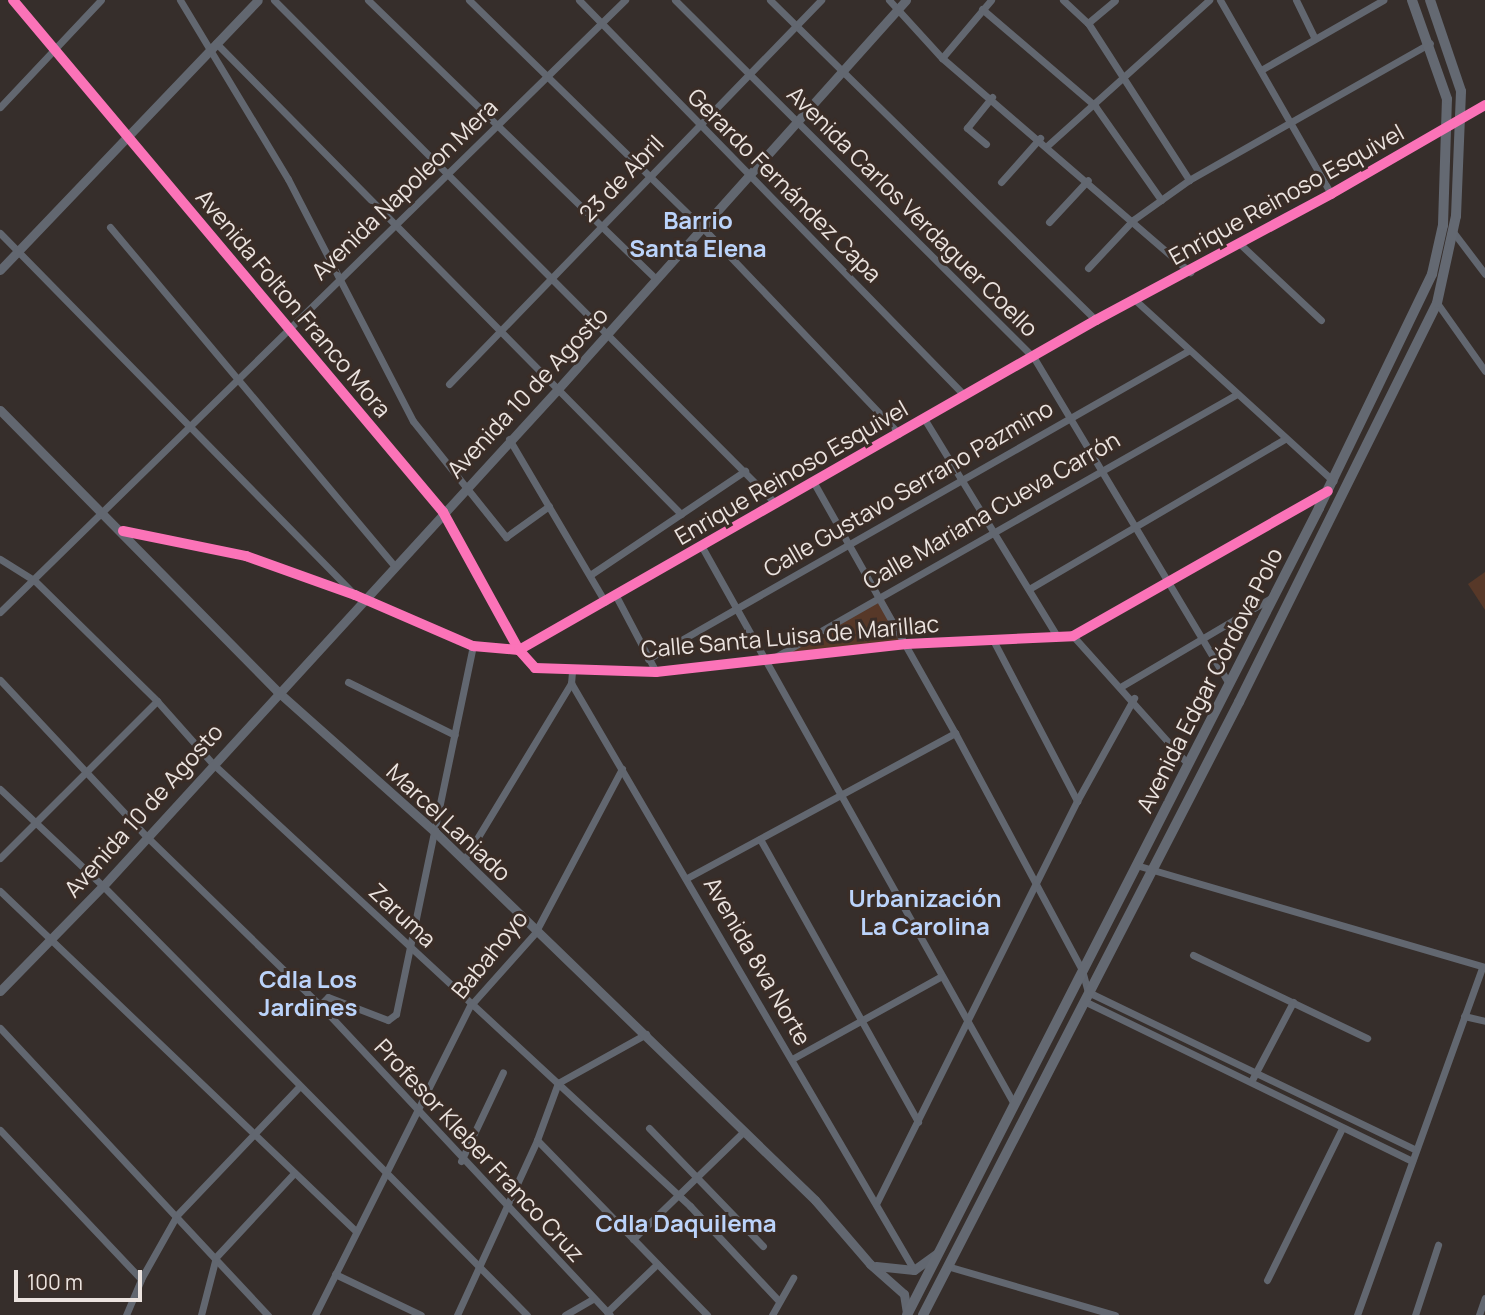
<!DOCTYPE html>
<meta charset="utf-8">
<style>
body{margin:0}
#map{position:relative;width:1485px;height:1315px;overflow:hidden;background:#362e2b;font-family:Manrope,sans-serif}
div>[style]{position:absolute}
.green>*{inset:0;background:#573828}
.minor>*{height:7px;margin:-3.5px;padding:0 3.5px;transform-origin:3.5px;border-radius:3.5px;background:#626770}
.tertiary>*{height:9px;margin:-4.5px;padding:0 4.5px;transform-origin:4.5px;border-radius:4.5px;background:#626770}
.secondary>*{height:10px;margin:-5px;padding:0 5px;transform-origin:5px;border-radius:5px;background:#646972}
.cycleway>*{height:10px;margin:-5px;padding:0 5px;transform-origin:5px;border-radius:5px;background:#fb73b8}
span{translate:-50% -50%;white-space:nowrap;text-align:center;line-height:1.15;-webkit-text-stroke:6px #3a2d27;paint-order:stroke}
.street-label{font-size:23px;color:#ebe3df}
.neighbourhood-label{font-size:24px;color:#bbd3fa;font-weight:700}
.scale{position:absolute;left:14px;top:1270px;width:128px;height:32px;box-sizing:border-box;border:4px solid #ebe3df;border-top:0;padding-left:9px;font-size:21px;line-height:24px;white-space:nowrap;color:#ebe3df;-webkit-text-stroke:5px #3a2d27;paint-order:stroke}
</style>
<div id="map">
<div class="green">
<i style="clip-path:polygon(1485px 572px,1485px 610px,1468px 584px)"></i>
<i style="clip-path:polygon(883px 598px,911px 648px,770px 663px)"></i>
</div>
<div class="minor">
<i style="left:13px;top:0;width:669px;rotate:49.97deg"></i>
<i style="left:443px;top:512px;width:158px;rotate:61.2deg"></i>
<i style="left:519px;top:650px;width:24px;rotate:48deg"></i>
<i style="left:535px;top:668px;width:121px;rotate:1.9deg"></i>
<i style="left:656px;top:672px;width:252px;rotate:-6.4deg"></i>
<i style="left:906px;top:644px;width:167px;rotate:-2.7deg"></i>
<i style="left:1073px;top:636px;width:289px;rotate:-29.7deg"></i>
<i style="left:180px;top:0;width:209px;rotate:58.9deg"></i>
<i style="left:288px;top:179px;width:272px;rotate:62.7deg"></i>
<i style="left:413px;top:421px;width:149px;rotate:51.3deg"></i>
<i style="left:506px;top:537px;width:53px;rotate:-35.8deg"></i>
<i style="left:274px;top:0;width:711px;rotate:45.11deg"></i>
<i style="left:368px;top:0;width:401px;rotate:44.1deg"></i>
<i style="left:469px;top:0;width:327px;rotate:44.3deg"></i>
<i style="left:703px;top:228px;width:284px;rotate:46.4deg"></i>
<i style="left:579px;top:0;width:552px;rotate:45.73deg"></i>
<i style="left:675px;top:0;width:507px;rotate:44.92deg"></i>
<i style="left:1034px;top:358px;width:380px;rotate:59.1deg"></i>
<i style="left:770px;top:0;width:457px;rotate:44.5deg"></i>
<i style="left:889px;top:0;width:79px;rotate:47.6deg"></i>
<i style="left:942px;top:58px;width:328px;rotate:40.8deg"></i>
<i style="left:1063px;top:0;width:34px;rotate:43deg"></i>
<i style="left:1088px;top:23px;width:187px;rotate:57.2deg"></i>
<i style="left:1220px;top:0;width:224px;rotate:60.2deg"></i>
<i style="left:1296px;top:0;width:43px;rotate:64deg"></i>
<i style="left:982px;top:9px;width:149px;rotate:40.6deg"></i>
<i style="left:1095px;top:106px;width:115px;rotate:54.9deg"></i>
<i style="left:1088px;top:23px;width:35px;rotate:-40deg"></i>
<i style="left:216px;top:43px;width:662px;rotate:45.37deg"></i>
<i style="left:942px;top:58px;width:76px;rotate:-49.8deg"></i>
<i style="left:1261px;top:70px;width:141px;rotate:-29.8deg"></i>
<i style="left:0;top:107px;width:147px;rotate:-46.7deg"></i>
<i style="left:986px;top:144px;width:25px;rotate:-140deg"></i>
<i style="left:967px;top:128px;width:40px;rotate:-51deg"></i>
<i style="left:1048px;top:145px;width:217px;rotate:-42deg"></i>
<i style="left:1001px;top:182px;width:59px;rotate:-48.4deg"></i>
<i style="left:1049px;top:222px;width:57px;rotate:-47.1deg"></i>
<i style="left:110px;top:227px;width:442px;rotate:50deg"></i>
<i style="left:0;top:233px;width:503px;rotate:45.56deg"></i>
<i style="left:1454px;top:233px;width:51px;rotate:52.9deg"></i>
<i style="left:1240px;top:244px;width:111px;rotate:43.2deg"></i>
<i style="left:1088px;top:268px;width:66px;rotate:-46.8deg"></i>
<i style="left:1133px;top:220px;width:69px;rotate:-35.5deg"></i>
<i style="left:1189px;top:180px;width:277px;rotate:-29.6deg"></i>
<i style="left:1134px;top:299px;width:270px;rotate:42.4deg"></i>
<i style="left:1437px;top:303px;width:83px;rotate:54.8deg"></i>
<i style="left:449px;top:384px;width:535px;rotate:-45.91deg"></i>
<i style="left:925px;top:420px;width:253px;rotate:58.6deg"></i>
<i style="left:509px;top:439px;width:189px;rotate:59.5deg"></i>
<i style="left:814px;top:483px;width:287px;rotate:60.6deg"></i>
<i style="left:955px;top:733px;width:269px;rotate:61.8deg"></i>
<i style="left:1082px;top:970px;width:23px;rotate:75deg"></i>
<i style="left:1088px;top:992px;width:364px;rotate:25.7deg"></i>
<i style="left:123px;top:531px;width:126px;rotate:11.5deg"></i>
<i style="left:246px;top:556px;width:116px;rotate:19.7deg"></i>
<i style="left:355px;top:595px;width:129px;rotate:23.4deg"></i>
<i style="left:473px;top:646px;width:46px;rotate:5deg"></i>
<i style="left:519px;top:650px;width:665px;rotate:-29.77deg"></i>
<i style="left:1096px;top:320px;width:267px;rotate:-28.2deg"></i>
<i style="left:1331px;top:194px;width:178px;rotate:-30deg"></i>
<i style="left:702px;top:547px;width:638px;rotate:60.74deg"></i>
<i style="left:0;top:559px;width:40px;rotate:32deg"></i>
<i style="left:34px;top:580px;width:173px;rotate:44.5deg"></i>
<i style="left:157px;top:701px;width:83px;rotate:48.4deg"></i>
<i style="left:212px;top:763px;width:652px;rotate:42.82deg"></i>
<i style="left:690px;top:1206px;width:130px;rotate:46.9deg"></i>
<i style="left:590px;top:575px;width:187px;rotate:-33.9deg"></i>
<i style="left:1029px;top:589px;width:297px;rotate:-30.4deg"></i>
<i style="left:616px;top:596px;width:86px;rotate:62.2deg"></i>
<i style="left:0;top:612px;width:875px;rotate:-44.4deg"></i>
<i style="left:1073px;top:636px;width:171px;rotate:48.1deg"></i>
<i style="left:993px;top:640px;width:182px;rotate:62.4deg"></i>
<i style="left:648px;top:659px;width:622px;rotate:-29.7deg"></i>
<i style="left:770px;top:660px;width:537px;rotate:-29.67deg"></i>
<i style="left:572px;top:672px;width:11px;rotate:95deg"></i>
<i style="left:571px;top:683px;width:680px;rotate:59.7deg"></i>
<i style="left:0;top:680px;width:214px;rotate:46.9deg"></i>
<i style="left:146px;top:836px;width:243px;rotate:44.2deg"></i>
<i style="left:320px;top:1005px;width:424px;rotate:46.9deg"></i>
<i style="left:348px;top:682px;width:119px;rotate:26.4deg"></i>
<i style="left:1122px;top:686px;width:173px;rotate:-30.6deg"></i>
<i style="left:0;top:789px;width:141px;rotate:43.3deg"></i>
<i style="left:103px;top:886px;width:603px;rotate:45.34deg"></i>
<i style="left:760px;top:839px;width:324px;rotate:60.8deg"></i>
<i style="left:0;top:858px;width:222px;rotate:-45deg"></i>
<i style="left:464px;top:860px;width:207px;rotate:-58.8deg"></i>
<i style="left:1136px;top:865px;width:363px;rotate:16.3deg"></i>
<i style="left:687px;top:878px;width:305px;rotate:-28.4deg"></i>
<i style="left:0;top:891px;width:492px;rotate:43.7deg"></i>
<i style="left:1193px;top:955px;width:193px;rotate:25.5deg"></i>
<i style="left:1084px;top:1001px;width:365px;rotate:26deg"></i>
<i style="left:320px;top:1005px;width:11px;rotate:-45deg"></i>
<i style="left:328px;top:997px;width:64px;rotate:21deg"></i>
<i style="left:388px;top:1020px;width:10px;rotate:-37deg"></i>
<i style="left:396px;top:1014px;width:376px;rotate:-78.2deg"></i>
<i style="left:1464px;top:1016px;width:22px;rotate:13deg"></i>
<i style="left:0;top:1028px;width:393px;rotate:47deg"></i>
<i style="left:792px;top:1059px;width:171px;rotate:-29deg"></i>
<i style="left:1253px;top:1078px;width:86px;rotate:-62.2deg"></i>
<i style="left:649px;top:1128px;width:164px;rotate:46deg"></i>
<i style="left:0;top:1130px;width:205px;rotate:46.6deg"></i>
<i style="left:537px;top:1140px;width:244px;rotate:45.8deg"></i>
<i style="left:461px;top:1161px;width:98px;rotate:-64.7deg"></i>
<i style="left:876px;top:1204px;width:450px;rotate:-63.5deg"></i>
<i style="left:1077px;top:801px;width:118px;rotate:-61deg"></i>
<i style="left:633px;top:1239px;width:155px;rotate:-44.2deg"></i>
<i style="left:947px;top:1266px;width:175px;rotate:16.3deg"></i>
<i style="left:335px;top:1274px;width:95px;rotate:25.5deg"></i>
<i style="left:1267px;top:1280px;width:169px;rotate:-63.7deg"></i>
<i style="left:607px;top:1312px;width:69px;rotate:-43.8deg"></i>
<i style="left:126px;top:1315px;width:39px;rotate:-67deg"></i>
<i style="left:141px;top:1279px;width:73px;rotate:-60.6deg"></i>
<i style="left:177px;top:1215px;width:175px;rotate:-46.4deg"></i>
<i style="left:201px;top:1315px;width:60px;rotate:-75.5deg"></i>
<i style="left:216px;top:1257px;width:115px;rotate:-47.1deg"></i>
<i style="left:315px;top:1315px;width:346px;rotate:-63.4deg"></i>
<i style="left:470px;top:1006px;width:98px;rotate:-48.3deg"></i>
<i style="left:535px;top:933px;width:186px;rotate:-62.1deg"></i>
<i style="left:457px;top:1315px;width:192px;rotate:-65.4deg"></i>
<i style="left:537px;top:1140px;width:61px;rotate:-69.8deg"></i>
<i style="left:558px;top:1083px;width:101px;rotate:-29.1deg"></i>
<i style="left:565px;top:1315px;width:32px;rotate:-30deg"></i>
<i style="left:772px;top:1315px;width:43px;rotate:-60.4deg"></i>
<i style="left:1357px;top:1315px;width:370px;rotate:-70.2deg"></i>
<i style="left:1415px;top:1315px;width:74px;rotate:-71.8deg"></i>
<i style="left:1479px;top:1315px;width:18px;rotate:-71deg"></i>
</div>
<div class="tertiary">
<i style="left:0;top:270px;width:373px;rotate:-46.3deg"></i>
<i style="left:0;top:410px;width:395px;rotate:45.4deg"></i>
<i style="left:277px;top:691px;width:212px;rotate:41.7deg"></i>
<i style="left:435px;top:832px;width:529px;rotate:44.08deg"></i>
<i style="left:815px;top:1200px;width:84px;rotate:49.3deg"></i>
<i style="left:870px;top:1264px;width:45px;rotate:41.4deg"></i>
<i style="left:904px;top:1294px;width:20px;rotate:81deg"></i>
<i style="left:0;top:991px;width:147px;rotate:-45.6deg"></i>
<i style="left:103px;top:886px;width:674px;rotate:-47.53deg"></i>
<i style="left:558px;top:389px;width:522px;rotate:-48.18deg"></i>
<i style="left:876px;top:1266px;width:38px;rotate:6deg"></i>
<i style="left:914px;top:1270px;width:27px;rotate:-36deg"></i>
</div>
<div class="secondary">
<i style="left:907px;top:1315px;width:906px;rotate:-62.95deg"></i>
<i style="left:1319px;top:508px;width:260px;rotate:-64.2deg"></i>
<i style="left:1432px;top:274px;width:50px;rotate:-77.3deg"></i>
<i style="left:1443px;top:225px;width:126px;rotate:-88.2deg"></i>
<i style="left:1447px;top:99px;width:105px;rotate:-109.5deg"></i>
<i style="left:923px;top:1315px;width:690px;rotate:-62.73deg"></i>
<i style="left:1239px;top:702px;width:445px;rotate:-63.6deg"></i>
<i style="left:1437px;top:303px;width:89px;rotate:-77.7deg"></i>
<i style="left:1456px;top:216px;width:125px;rotate:-87.7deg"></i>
<i style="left:1461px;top:91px;width:96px;rotate:-108.8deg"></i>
</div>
<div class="cycleway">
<i style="left:13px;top:0;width:669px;rotate:49.97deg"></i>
<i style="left:443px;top:512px;width:158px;rotate:61.2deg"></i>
<i style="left:519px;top:650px;width:24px;rotate:48deg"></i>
<i style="left:535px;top:668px;width:121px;rotate:1.9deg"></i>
<i style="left:656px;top:672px;width:252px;rotate:-6.4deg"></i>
<i style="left:906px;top:644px;width:167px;rotate:-2.7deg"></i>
<i style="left:1073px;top:636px;width:293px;rotate:-29.6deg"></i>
<i style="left:123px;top:531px;width:126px;rotate:11.5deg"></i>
<i style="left:246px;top:556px;width:116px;rotate:19.7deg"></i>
<i style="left:355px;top:595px;width:129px;rotate:23.4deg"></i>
<i style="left:473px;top:646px;width:46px;rotate:5deg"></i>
<i style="left:519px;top:650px;width:665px;rotate:-29.77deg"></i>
<i style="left:1096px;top:320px;width:267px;rotate:-28.2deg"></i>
<i style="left:1331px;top:194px;width:178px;rotate:-30deg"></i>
</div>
<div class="street-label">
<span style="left:621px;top:178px;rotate:-46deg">23 de Abril</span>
<span style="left:785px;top:185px;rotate:45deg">Gerardo Fernández Capa</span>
<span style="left:404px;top:189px;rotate:-44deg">Avenida Napoleon Mera</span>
<span style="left:1286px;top:194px;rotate:-29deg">Enrique Reinoso Esquivel</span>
<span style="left:913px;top:211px;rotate:45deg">Avenida Carlos Verdaguer Coello</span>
<span style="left:294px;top:303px;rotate:50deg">Avenida Folton Franco Mora</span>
<span style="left:527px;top:392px;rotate:-47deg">Avenida 10 de Agosto</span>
<span style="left:791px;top:472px;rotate:-30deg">Enrique Reinoso Esquivel</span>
<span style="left:908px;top:488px;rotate:-30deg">Calle Gustavo Serrano Pazmino</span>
<span style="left:991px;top:510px;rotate:-30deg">Calle Mariana Cueva Carrón</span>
<span style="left:790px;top:636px;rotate:-5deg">Calle Santa Luisa de Marillac</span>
<span style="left:1209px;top:680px;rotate:-63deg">Avenida Edgar Córdova Polo</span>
<span style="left:143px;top:810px;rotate:-48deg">Avenida 10 de Agosto</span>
<span style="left:449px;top:822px;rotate:43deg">Marcel Laniado</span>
<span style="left:403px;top:915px;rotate:43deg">Zaruma</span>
<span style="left:489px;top:954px;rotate:-51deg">Babahoyo</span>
<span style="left:758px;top:961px;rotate:60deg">Avenida 8va Norte</span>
<span style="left:480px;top:1150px;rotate:47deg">Profesor Kleber Franco Cruz</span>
</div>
<div class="neighbourhood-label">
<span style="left:698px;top:234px">Barrio<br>Santa Elena</span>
<span style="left:925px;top:912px">Urbanización<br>La Carolina</span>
<span style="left:308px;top:993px">Cdla Los<br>Jardines</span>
<span style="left:686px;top:1223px">Cdla Daquilema</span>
</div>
<div class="scale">100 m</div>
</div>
